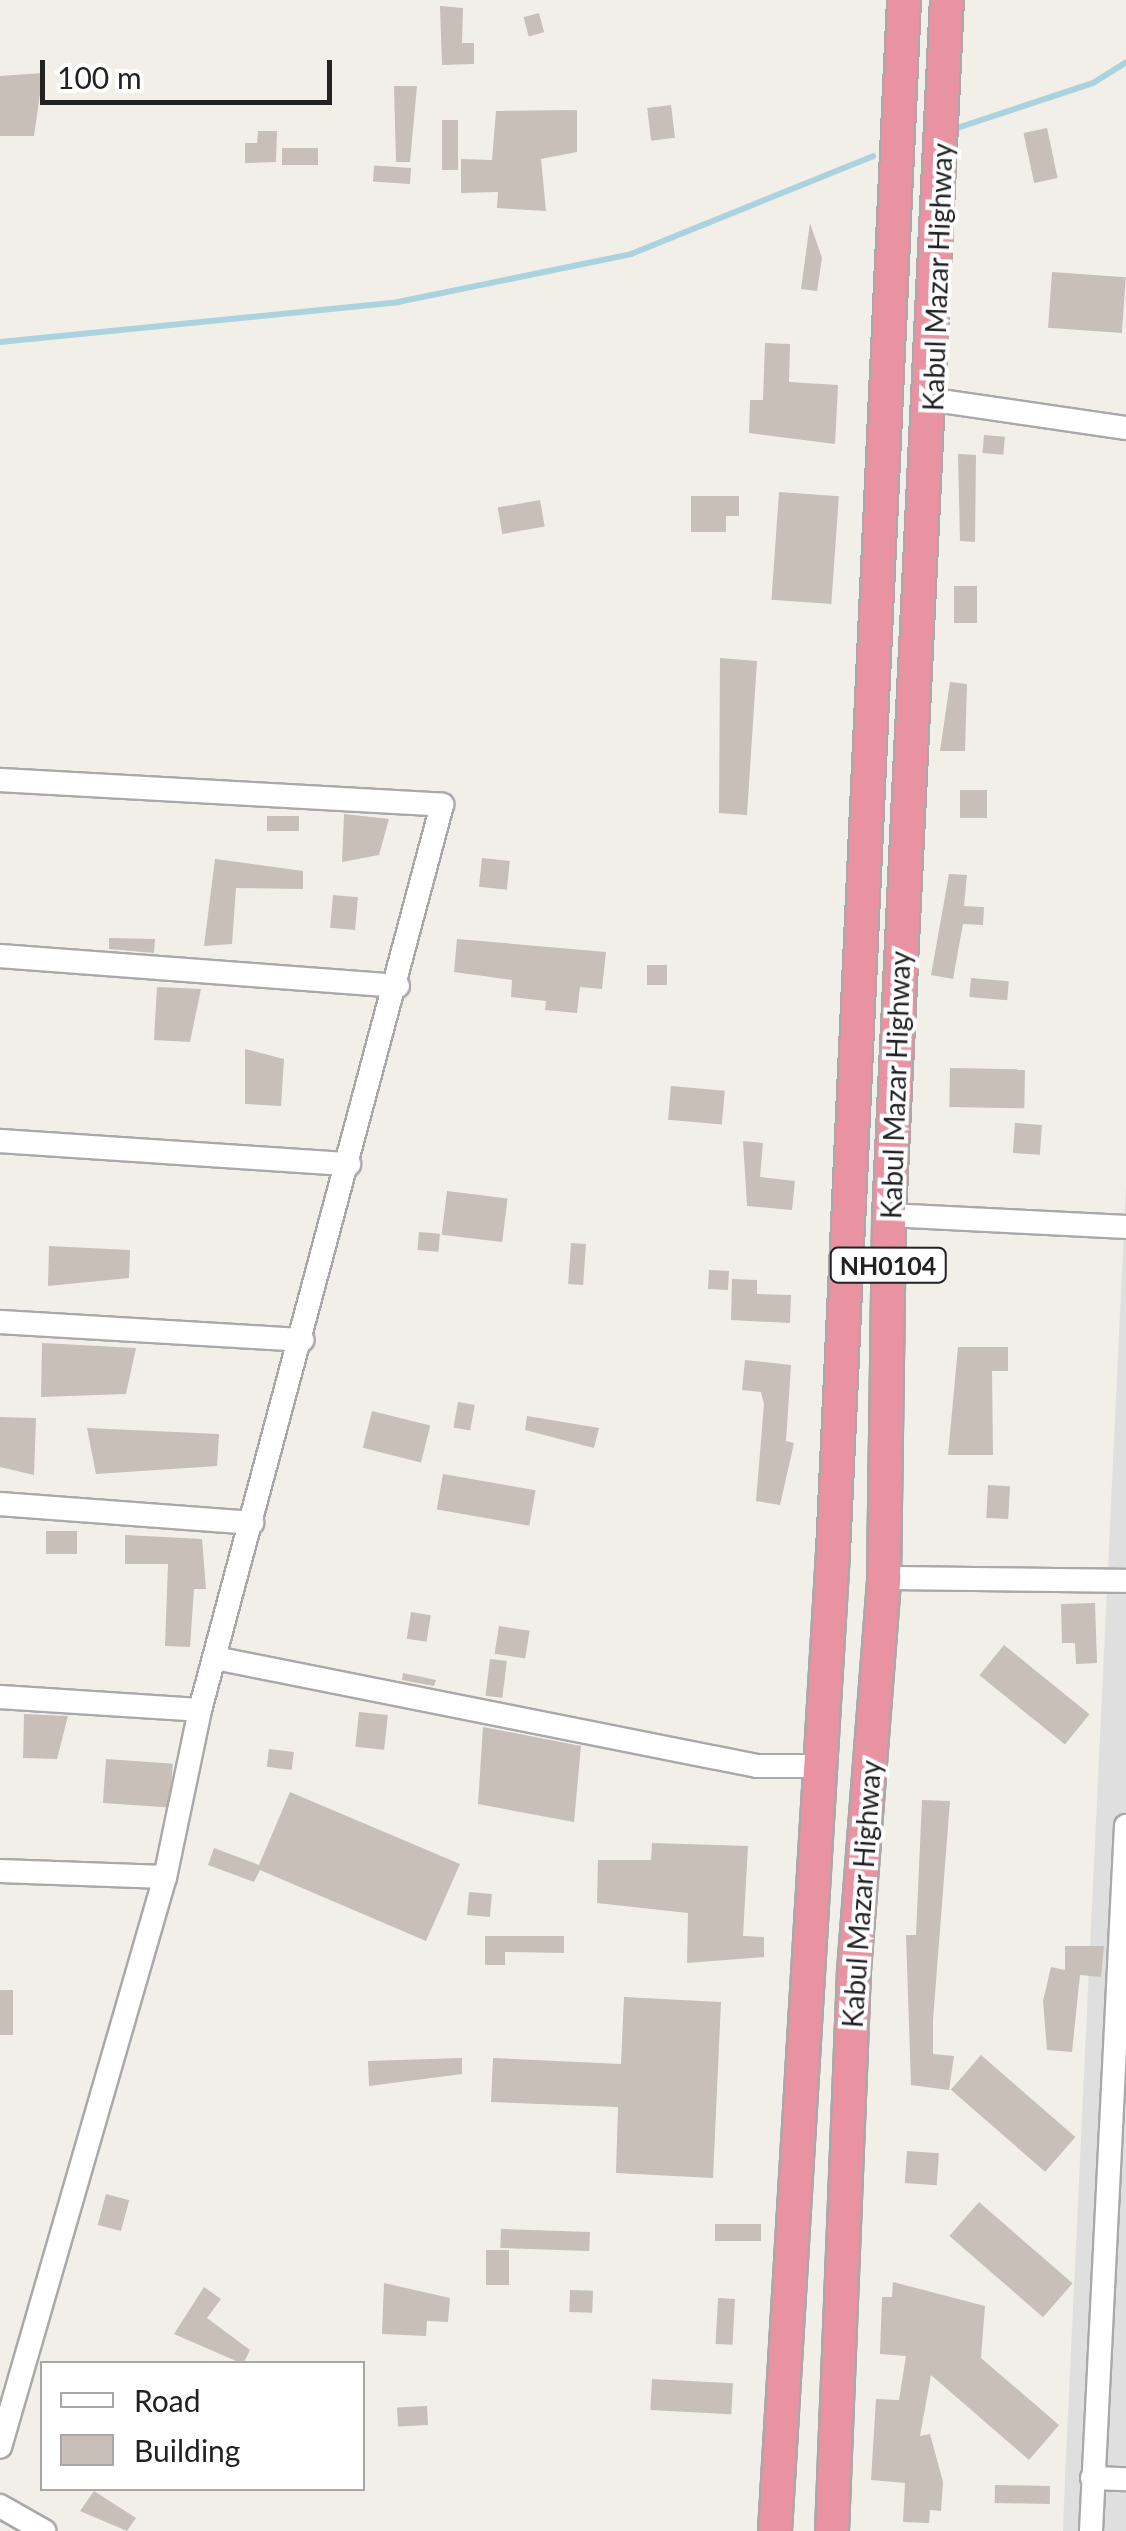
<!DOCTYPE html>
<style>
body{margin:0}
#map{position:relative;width:1126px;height:2531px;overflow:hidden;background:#f2efe9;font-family:Lato,sans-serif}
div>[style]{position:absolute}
.residential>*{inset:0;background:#e0dfdf}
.stream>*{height:6px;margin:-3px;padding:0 3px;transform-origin:3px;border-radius:3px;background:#aad3df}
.building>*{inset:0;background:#c7bfb8;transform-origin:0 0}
.roads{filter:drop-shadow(2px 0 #a9a9a9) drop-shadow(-2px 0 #a9a9a9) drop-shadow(0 2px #a9a9a9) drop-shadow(0 -2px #a9a9a9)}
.minor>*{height:22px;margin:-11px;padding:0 11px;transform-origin:11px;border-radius:11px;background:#fff}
.highway>*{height:32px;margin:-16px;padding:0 16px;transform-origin:16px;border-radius:16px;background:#e892a2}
span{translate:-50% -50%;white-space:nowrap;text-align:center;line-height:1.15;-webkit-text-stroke:8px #fff;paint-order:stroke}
.shield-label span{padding:2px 8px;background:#fff;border:2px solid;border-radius:8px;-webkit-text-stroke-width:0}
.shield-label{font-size:25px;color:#222;font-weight:700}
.street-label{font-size:28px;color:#222}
.legend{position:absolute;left:40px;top:2361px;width:325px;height:130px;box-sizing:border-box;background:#fff;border:2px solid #a7a7a7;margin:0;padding:12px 18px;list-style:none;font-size:30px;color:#222}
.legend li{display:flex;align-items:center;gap:20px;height:50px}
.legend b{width:50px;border:2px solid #a7a7a7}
.scale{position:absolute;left:40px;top:60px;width:292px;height:45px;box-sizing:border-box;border:5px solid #222;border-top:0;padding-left:12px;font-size:30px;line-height:35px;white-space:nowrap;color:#222;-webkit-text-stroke:8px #fff;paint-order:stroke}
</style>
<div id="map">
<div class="residential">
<i style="clip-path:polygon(1126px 1186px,1126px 2531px,1063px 2531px,1065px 2478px)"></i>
</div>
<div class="stream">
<i style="left:954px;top:129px;width:146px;rotate:-18.3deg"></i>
<i style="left:1093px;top:83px;width:39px;rotate:-32deg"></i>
<i style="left:0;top:342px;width:400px;rotate:-5.7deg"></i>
<i style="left:398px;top:302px;width:238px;rotate:-11.6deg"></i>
<i style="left:631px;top:254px;width:261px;rotate:-22deg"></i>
</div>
<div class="building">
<i style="clip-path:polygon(440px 6px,463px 8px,462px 43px,474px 43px,474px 64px,442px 65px)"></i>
<i style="left:539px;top:13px;width:20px;height:16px;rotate:75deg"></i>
<i style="clip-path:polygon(43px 73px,34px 136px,0 136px,0 76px)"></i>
<i style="clip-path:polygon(394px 86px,417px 86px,410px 162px,396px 162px)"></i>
<i style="left:671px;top:105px;width:33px;height:24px;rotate:83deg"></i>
<i style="clip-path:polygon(577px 110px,577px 152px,541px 159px,546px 211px,497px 208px,498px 192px,461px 193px,461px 159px,492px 160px,496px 111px)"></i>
<i style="left:442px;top:120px;width:16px;height:50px"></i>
<i style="left:1047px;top:128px;width:51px;height:24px;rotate:78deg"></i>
<i style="clip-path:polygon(258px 131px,277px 131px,276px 162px,245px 163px,245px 143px,257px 143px)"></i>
<i style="left:282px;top:148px;width:36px;height:17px"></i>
<i style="left:411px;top:168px;width:16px;height:37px;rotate:94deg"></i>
<i style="clip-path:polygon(810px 223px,822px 258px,817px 291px,801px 289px)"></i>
<i style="left:1052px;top:272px;width:74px;height:56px;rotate:4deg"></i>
<i style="clip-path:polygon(765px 343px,790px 344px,789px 382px,838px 385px,835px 444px,749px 433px,750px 400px,763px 400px)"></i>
<i style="left:984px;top:435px;width:21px;height:18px;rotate:5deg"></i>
<i style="clip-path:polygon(958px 454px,976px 455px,975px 542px,960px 541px)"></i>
<i style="left:779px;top:492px;width:60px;height:108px;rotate:4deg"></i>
<i style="clip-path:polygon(691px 496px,739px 496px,739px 516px,726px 516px,726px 532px,691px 532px)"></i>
<i style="left:540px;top:500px;width:27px;height:43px;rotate:80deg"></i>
<i style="left:954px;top:586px;width:23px;height:37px"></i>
<i style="clip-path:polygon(720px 658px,757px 661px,747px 815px,719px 813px)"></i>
<i style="clip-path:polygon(950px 682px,967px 684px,965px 751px,940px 751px)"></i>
<i style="left:960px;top:790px;width:27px;height:28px"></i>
<i style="clip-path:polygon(344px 814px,389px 819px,379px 855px,342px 862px)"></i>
<i style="left:267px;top:816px;width:32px;height:15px"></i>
<i style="left:482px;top:858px;width:28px;height:29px;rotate:6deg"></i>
<i style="clip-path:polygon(215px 859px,303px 871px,303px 889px,236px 888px,232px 944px,204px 946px)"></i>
<i style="clip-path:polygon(949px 874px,967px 875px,964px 906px,984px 907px,983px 925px,963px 924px,953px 979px,931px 975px)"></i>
<i style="left:333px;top:895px;width:25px;height:33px;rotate:5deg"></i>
<i style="clip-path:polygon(109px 938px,155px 939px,154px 953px,109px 949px)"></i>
<i style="clip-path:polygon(457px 939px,606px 952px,602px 989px,580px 987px,577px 1013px,545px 1010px,546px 1001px,511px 997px,512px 980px,454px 972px)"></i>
<i style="left:647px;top:965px;width:20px;height:20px"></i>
<i style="left:971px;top:978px;width:38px;height:19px;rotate:5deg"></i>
<i style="clip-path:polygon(157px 987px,201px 989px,190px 1042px,154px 1040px)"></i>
<i style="clip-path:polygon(245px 1049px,284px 1059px,281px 1106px,245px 1104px)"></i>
<i style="left:950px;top:1068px;width:75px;height:39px;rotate:1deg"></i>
<i style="left:671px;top:1086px;width:54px;height:34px;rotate:5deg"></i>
<i style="left:1015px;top:1123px;width:27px;height:30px;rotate:4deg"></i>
<i style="clip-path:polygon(743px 1141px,763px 1143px,760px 1177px,795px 1181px,792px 1210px,747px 1206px)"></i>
<i style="left:447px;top:1191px;width:61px;height:44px;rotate:7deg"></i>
<i style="left:419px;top:1232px;width:21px;height:18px;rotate:5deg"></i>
<i style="left:571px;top:1243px;width:15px;height:41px;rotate:4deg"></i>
<i style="clip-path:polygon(49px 1246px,130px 1250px,129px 1278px,48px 1286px)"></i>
<i style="left:709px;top:1270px;width:20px;height:19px;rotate:3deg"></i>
<i style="clip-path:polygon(732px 1279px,757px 1280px,757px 1294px,791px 1295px,790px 1323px,731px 1320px)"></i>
<i style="clip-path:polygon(42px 1343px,136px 1348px,126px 1394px,41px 1397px)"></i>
<i style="clip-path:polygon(958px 1347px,1008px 1347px,1008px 1371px,992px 1371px,993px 1455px,948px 1455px)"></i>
<i style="clip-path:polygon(745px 1360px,791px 1365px,786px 1441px,794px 1443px,780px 1505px,756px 1501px,764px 1404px,761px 1392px,742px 1390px)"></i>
<i style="left:458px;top:1402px;width:17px;height:26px;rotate:10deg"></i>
<i style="left:372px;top:1411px;width:60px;height:38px;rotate:14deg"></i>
<i style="clip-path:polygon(527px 1416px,599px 1428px,594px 1448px,525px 1430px)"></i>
<i style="clip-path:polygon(0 1417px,36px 1418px,34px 1475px,0 1467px)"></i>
<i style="clip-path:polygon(87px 1428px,219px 1434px,217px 1466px,96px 1474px)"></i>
<i style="left:443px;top:1474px;width:94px;height:36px;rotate:10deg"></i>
<i style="left:988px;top:1485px;width:22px;height:33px;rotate:3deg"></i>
<i style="left:46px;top:1531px;width:31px;height:23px"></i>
<i style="clip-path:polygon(125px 1535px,202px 1539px,206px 1589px,194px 1589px,190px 1647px,165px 1646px,168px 1564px,125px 1564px)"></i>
<i style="clip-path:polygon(1095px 1603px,1097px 1663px,1076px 1664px,1075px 1643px,1062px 1643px,1061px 1604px)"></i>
<i style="left:411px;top:1612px;width:20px;height:27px;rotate:9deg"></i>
<i style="left:499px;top:1626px;width:31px;height:28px;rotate:9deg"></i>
<i style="left:1004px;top:1645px;width:110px;height:39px;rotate:39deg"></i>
<i style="left:490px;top:1659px;width:17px;height:37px;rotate:7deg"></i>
<i style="clip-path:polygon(403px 1673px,436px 1680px,434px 1686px,402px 1680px)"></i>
<i style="left:359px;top:1712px;width:29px;height:35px;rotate:6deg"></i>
<i style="clip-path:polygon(24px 1714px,68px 1716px,57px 1759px,23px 1758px)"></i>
<i style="clip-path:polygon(483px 1727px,581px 1746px,574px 1822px,478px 1804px)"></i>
<i style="left:269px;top:1749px;width:25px;height:18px;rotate:7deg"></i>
<i style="left:106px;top:1759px;width:67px;height:44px;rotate:4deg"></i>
<i style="clip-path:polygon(290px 1792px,460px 1864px,426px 1941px,260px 1870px,254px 1882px,208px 1865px,214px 1848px,259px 1865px)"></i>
<i style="clip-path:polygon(922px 1800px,950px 1801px,933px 2020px,933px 2054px,954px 2056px,949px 2090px,911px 2085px,906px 1935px,916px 1935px)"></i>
<i style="clip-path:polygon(652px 1843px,748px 1846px,743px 1936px,764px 1937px,764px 1957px,687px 1963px,688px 1913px,597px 1903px,598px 1860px,651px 1860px)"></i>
<i style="left:469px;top:1892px;width:23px;height:23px;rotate:5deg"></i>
<i style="clip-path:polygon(485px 1936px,564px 1936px,564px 1953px,505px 1952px,505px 1965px,485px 1965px)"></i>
<i style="clip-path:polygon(1065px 1946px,1104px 1946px,1101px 1977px,1080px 1975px,1072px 2052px,1047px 2050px,1043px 2001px,1051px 1967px,1065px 1970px)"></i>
<i style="left:0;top:1990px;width:13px;height:45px"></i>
<i style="clip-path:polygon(624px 1997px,721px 2002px,713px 2178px,616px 2173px,618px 2107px,491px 2102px,493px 2058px,621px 2064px)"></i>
<i style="left:981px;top:2055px;width:125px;height:46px;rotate:41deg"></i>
<i style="clip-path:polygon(462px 2058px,462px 2074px,369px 2086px,368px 2061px)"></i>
<i style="left:907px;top:2151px;width:32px;height:32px;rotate:4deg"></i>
<i style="left:106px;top:2194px;width:24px;height:32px;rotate:15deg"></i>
<i style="left:979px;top:2202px;width:124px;height:45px;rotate:41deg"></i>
<i style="left:715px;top:2224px;width:46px;height:17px"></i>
<i style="left:501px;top:2229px;width:89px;height:19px;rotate:2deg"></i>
<i style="left:486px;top:2250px;width:23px;height:35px"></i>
<i style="clip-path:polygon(893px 2282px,985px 2306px,981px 2358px,1059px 2425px,1029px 2460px,931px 2375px,920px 2436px,930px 2434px,943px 2482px,941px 2511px,930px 2510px,929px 2523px,903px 2522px,905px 2483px,871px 2480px,876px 2399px,899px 2400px,906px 2356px,880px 2354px,882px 2297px,892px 2297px)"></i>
<i style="clip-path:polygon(384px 2283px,450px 2298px,448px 2322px,427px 2321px,426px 2336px,382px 2334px)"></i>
<i style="clip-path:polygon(204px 2287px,221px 2299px,207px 2318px,250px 2350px,243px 2364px,174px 2334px)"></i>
<i style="left:570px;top:2290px;width:23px;height:22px;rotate:2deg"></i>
<i style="left:718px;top:2298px;width:17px;height:46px;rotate:3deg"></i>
<i style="left:652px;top:2379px;width:81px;height:31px;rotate:3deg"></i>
<i style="left:427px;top:2406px;width:19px;height:30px;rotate:87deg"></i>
<i style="left:995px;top:2485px;width:55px;height:18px;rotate:1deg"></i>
<i style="clip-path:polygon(94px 2491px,136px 2518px,127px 2531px,80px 2511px)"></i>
</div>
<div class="roads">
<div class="minor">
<i style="left:934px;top:400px;width:194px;rotate:8.3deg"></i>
<i style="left:0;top:780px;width:443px;rotate:3.2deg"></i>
<i style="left:442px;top:805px;width:937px;rotate:104.97deg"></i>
<i style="left:200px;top:1710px;width:171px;rotate:101.8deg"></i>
<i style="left:165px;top:1877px;width:593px;rotate:106.14deg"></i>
<i style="left:0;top:956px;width:399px;rotate:4.3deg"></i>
<i style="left:0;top:1141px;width:350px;rotate:3.8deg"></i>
<i style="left:889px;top:1215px;width:237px;rotate:2.9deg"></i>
<i style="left:0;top:1322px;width:303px;rotate:3.4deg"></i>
<i style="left:0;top:1504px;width:253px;rotate:4.3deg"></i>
<i style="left:884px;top:1578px;width:242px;rotate:0.7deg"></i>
<i style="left:215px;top:1658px;width:553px;rotate:11.27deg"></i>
<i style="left:757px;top:1766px;width:57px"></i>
<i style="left:0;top:1697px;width:200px;rotate:3.7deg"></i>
<i style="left:0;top:1871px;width:165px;rotate:2.1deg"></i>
<i style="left:1092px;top:2478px;width:34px;rotate:2deg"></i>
<i style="left:0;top:2506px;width:51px;rotate:29.6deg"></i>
<i style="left:1091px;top:2531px;width:706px;rotate:-87.16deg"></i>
</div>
<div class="highway">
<i style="left:775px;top:2531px;width:981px;rotate:-86.61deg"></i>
<i style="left:833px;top:1552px;width:1554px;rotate:-87.38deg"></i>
<i style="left:832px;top:2531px;width:560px;rotate:-87.75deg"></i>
<i style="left:854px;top:1971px;width:394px;rotate:-85.6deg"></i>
<i style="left:884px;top:1578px;width:363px;rotate:-89.2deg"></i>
<i style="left:889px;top:1215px;width:1216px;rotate:-87.27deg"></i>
</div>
</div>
<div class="shield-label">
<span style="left:888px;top:1265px">NH0104</span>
</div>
<div class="street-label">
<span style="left:937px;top:277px;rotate:-88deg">Kabul Mazar Highway</span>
<span style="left:895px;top:1085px;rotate:-88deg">Kabul Mazar Highway</span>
<span style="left:861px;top:1894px;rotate:-86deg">Kabul Mazar Highway</span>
</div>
<ul class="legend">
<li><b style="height:12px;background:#fff"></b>Road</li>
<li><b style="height:28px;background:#c7bfb8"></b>Building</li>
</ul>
<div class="scale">100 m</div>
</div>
